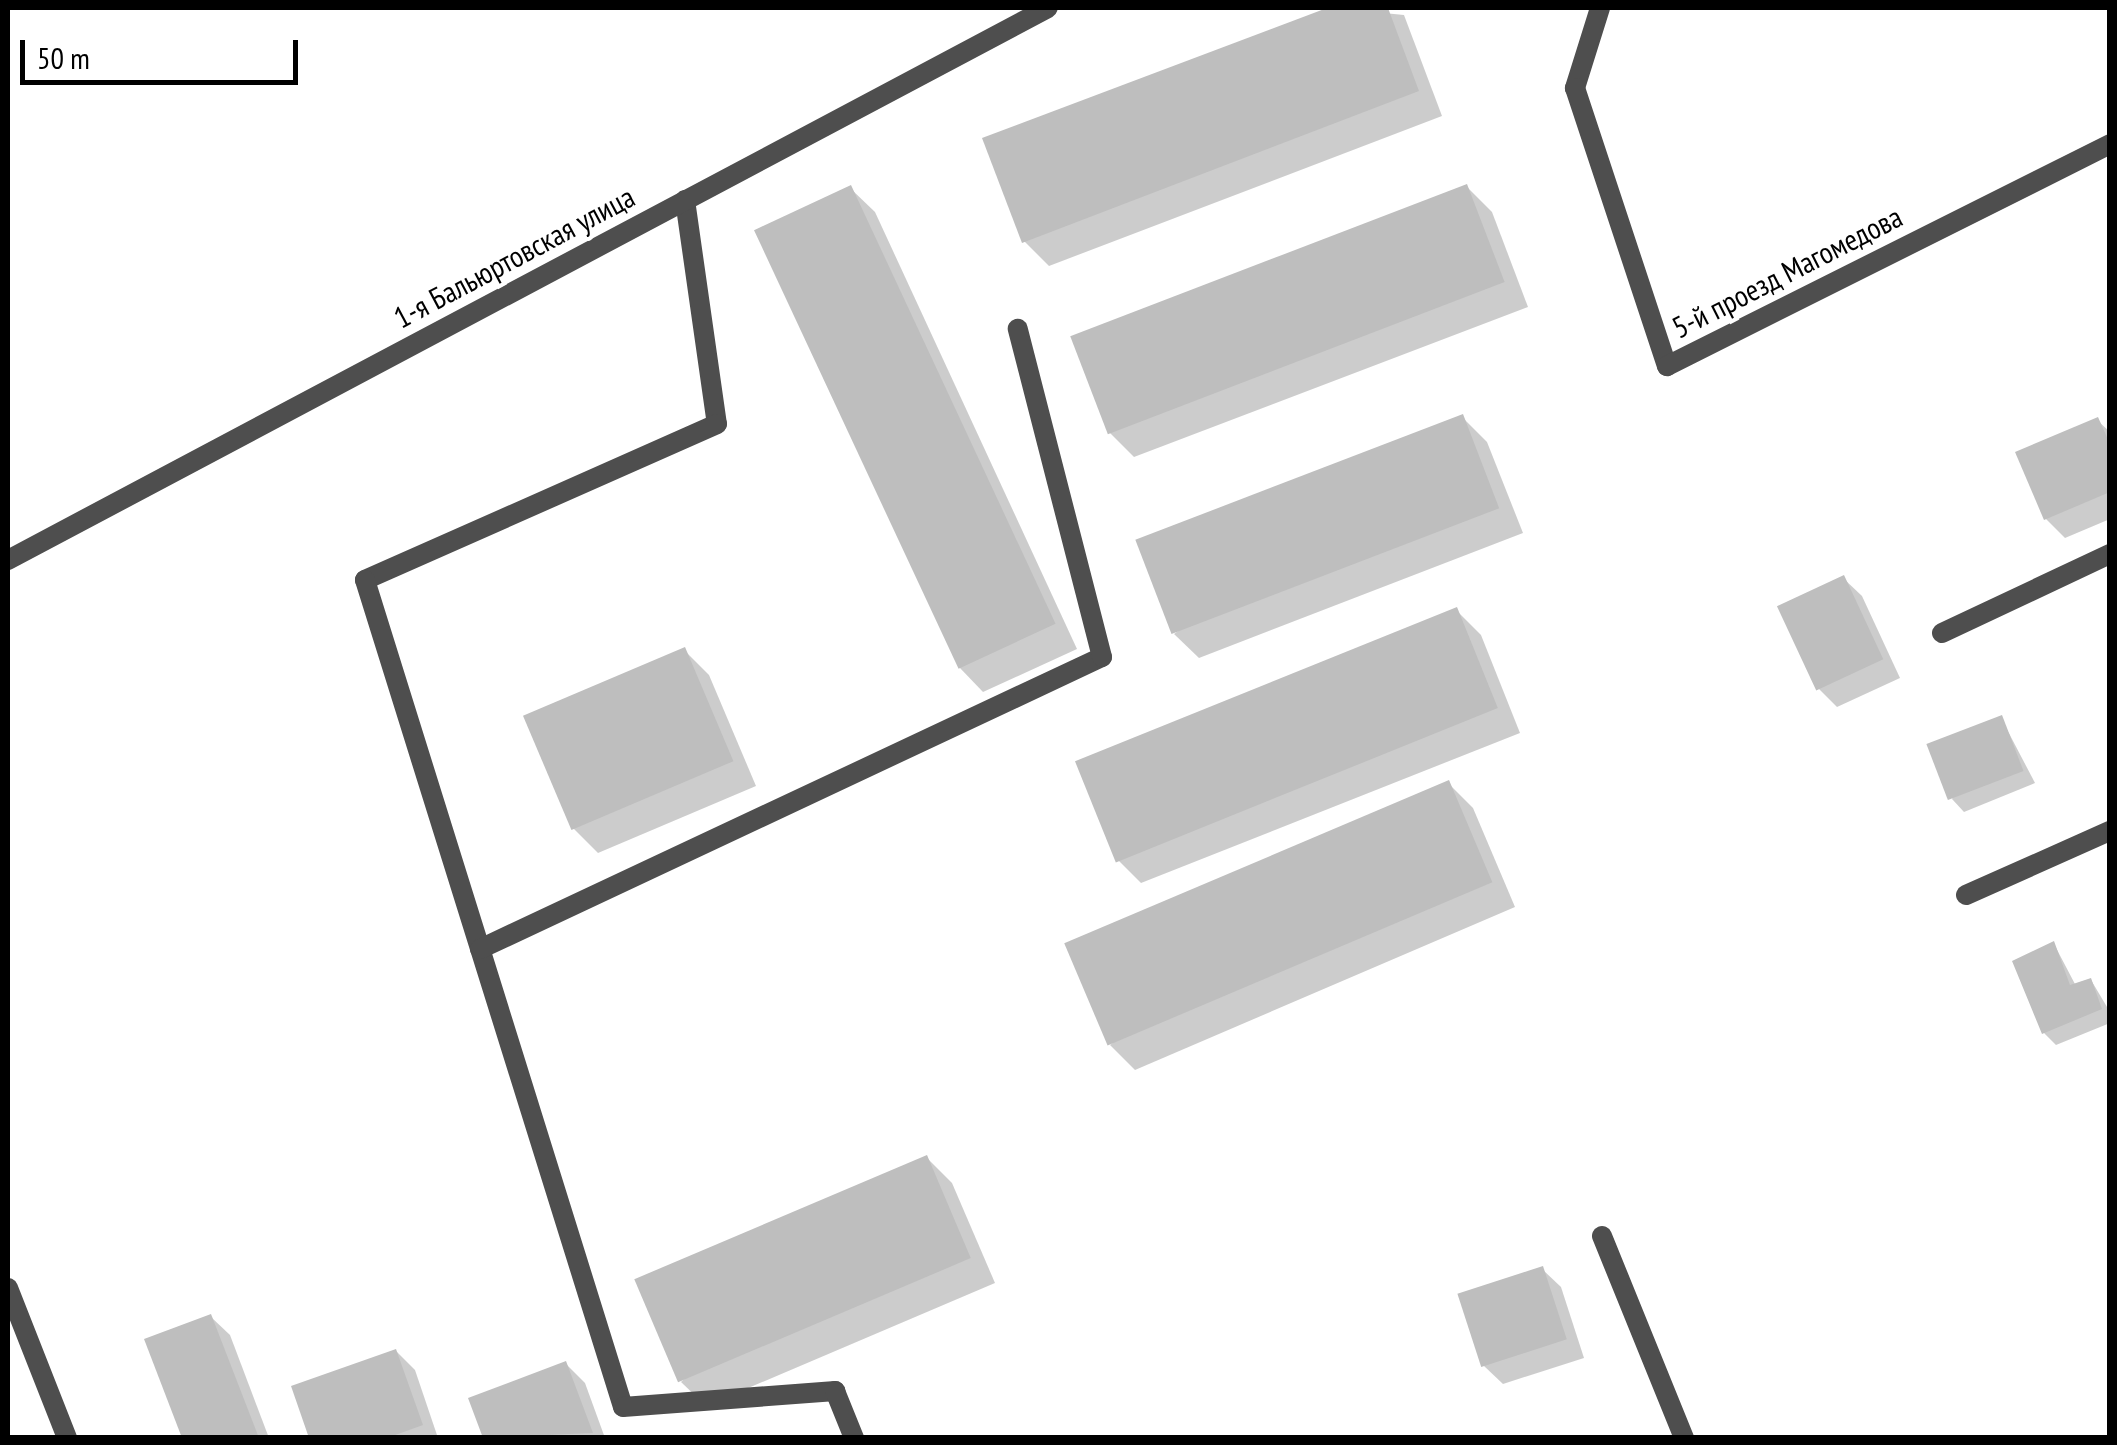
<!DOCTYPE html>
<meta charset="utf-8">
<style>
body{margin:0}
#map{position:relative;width:2117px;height:1445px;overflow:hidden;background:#fff;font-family:"PT Sans Narrow",sans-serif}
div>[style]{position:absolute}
.shadow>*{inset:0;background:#0003}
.building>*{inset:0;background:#bebebe;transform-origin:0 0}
.minor>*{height:20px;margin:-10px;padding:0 10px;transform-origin:10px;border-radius:10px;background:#4e4e4e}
.tertiary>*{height:20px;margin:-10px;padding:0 10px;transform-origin:10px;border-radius:10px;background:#4e4e4e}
span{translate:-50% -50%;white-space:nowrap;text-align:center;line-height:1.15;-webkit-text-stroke:8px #fff;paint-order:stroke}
.street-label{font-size:30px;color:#000}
.frame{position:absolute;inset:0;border:10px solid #000;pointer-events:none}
.scale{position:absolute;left:20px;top:40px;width:278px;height:45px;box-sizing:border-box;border:5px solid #000;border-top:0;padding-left:12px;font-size:30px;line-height:35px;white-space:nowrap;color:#000;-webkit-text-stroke:8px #fff;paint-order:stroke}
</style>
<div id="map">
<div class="shadow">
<i style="clip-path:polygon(1334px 8px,1404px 15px,1442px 116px,1049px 266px,1024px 241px,985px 140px)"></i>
<i style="clip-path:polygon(1467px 187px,1492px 212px,1528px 307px,1134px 457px,1109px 432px)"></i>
<i style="clip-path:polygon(850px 188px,875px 212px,1077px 649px,983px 692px,959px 667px)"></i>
<i style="clip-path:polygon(1462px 417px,1487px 442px,1523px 533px,1199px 658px,1174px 634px)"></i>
<i style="clip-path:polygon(2097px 420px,2110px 432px,2110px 519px,2065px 538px,2046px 519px)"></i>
<i style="clip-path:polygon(1843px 578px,1862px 596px,1900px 678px,1837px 707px,1818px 688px)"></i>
<i style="clip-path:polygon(1456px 610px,1481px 635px,1520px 733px,1141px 883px,1116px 858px)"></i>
<i style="clip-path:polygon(684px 650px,709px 675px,756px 786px,598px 853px,573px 828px)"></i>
<i style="clip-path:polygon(2001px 718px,2035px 783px,1964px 812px,1952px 799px)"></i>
<i style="clip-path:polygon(1448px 783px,1473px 808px,1515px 907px,1135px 1070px,1110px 1045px)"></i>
<i style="clip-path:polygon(2054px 944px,2076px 986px,2091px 980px,2110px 1012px,2110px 1023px,2056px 1045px,2044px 1033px)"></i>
<i style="clip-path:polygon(927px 1158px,952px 1183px,995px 1283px,706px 1406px,681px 1382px)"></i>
<i style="clip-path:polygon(1542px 1269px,1561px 1287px,1584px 1358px,1503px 1384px,1484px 1366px)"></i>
<i style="clip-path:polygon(211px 1317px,230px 1335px,269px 1438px,185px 1438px)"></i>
<i style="clip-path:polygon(396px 1351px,415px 1370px,438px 1438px,312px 1438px)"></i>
<i style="clip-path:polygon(566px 1364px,585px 1383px,605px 1438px,485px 1438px)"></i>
</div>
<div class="building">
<i style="clip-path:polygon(1327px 8px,1388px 8px,1419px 91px,1022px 243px,982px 138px)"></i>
<i style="left:1467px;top:184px;width:105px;height:425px;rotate:69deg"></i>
<i style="left:851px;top:185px;width:484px;height:107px;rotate:65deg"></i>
<i style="left:1463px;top:414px;width:101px;height:351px;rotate:69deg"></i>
<i style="clip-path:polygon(2098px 417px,2110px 444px,2110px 492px,2044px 520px,2015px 452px)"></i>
<i style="left:1844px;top:575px;width:93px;height:74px;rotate:65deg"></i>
<i style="left:1457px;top:607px;width:109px;height:412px;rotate:68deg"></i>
<i style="left:685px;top:647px;width:124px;height:176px;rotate:67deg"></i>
<i style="left:2002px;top:715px;width:60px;height:81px;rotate:69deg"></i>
<i style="left:1449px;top:780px;width:111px;height:418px;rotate:67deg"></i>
<i style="clip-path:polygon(2054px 941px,2070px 985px,2091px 978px,2102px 1009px,2042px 1034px,2012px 961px)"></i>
<i style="left:927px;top:1155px;width:112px;height:318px;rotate:67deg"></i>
<i style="left:1543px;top:1266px;width:77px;height:90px;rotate:72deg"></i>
<i style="clip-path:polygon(211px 1314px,259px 1438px,182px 1438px,144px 1339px)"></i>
<i style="clip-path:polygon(396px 1349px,423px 1425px,387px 1438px,309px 1438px,291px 1386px)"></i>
<i style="clip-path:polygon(566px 1361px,593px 1433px,483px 1438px,468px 1398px)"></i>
</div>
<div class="minor">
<i style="left:1600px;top:8px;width:84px;rotate:107.4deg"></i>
<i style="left:1575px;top:88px;width:293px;rotate:71.7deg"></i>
<i style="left:1667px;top:366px;width:496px;rotate:-26.6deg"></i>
<i style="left:685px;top:200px;width:226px;rotate:81.9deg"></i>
<i style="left:717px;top:424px;width:385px;rotate:156.1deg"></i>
<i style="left:365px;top:580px;width:866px;rotate:72.67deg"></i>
<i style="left:623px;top:1407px;width:213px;rotate:-4.3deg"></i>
<i style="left:835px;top:1391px;width:51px;rotate:68deg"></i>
<i style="left:8px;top:560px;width:1177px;rotate:-27.96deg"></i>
<i style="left:1942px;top:633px;width:186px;rotate:-25.2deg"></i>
<i style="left:1966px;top:895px;width:158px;rotate:-24deg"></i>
<i style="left:480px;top:949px;width:687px;rotate:-25.15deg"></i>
<i style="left:1102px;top:657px;width:339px;rotate:-104.4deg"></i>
<i style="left:1602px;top:1236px;width:218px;rotate:67.9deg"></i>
</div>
<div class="tertiary">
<i style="left:8px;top:1288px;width:161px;rotate:68.5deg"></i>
</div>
<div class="street-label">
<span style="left:514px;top:257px;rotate:-28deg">1-я Бальюртовская улица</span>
<span style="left:1787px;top:272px;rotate:-27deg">5-й проезд Магомедова</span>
</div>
<div class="frame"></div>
<div class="scale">50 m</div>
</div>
